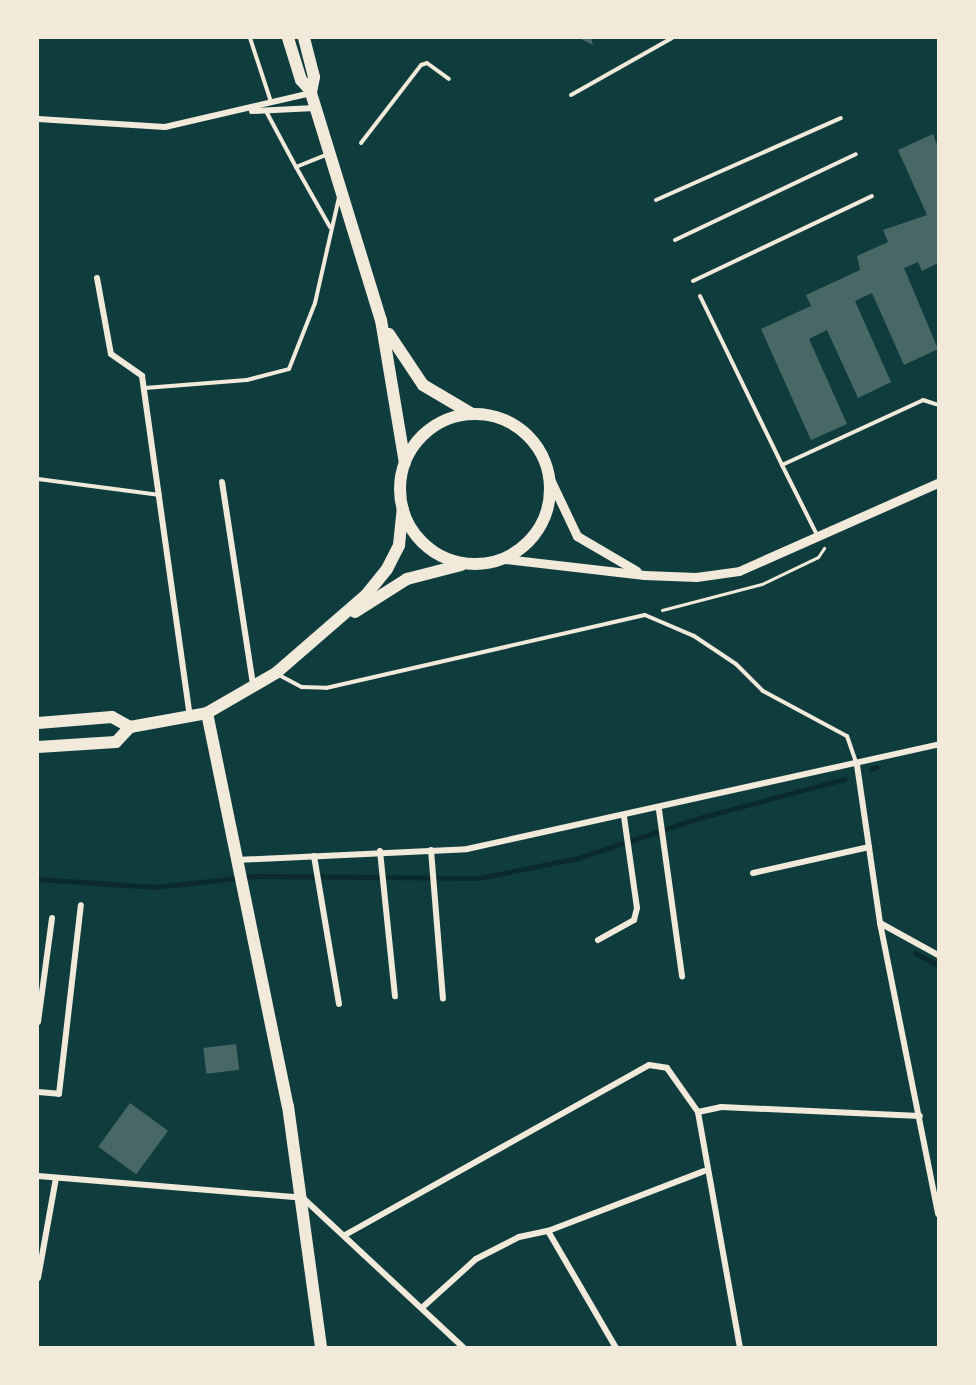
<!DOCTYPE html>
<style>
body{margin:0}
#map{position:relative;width:976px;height:1385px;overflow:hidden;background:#0f3d3e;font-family:"Crimson Pro",serif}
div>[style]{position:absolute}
.stream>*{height:5px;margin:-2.5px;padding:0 2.5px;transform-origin:2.5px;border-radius:2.5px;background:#0a2a2b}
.building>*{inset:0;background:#486865;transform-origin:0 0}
.path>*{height:3px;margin:-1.5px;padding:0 1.5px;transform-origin:1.5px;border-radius:1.5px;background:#f1e9da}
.service>*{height:4px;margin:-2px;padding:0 2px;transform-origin:2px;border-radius:2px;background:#f1e9da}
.minor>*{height:6px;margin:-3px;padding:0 3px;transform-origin:3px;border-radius:3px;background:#f1e9da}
.tertiary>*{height:9px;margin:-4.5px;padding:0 4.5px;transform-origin:4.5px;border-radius:4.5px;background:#f1e9da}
.primary>*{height:12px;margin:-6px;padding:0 6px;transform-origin:6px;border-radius:6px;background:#f1e9da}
.primary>.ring{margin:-6px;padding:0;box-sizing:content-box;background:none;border:12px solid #f1e9da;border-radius:50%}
span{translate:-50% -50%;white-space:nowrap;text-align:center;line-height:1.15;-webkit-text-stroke:5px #f1e9da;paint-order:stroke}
.frame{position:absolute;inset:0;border:39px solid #f1e9da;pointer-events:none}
</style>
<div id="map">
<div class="stream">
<i style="left:871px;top:769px;width:6px;rotate:-18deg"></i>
<i style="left:38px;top:879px;width:117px;rotate:3.9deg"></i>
<i style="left:155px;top:887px;width:102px;rotate:-6.2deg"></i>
<i style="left:256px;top:876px;width:223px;rotate:0.5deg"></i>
<i style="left:479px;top:878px;width:101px;rotate:-11.4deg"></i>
<i style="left:578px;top:858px;width:127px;rotate:-18.3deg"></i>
<i style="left:699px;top:818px;width:151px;rotate:-15deg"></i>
<i style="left:915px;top:953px;width:26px;rotate:28deg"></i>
</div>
<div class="building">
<i style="clip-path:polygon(579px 38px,591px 38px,593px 45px)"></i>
<i style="clip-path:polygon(933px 134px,938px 147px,938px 263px,922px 271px,918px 262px,904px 268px,938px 349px,904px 365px,872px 293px,855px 301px,891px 382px,858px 398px,827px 330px,809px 339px,847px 424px,811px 440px,761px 329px,811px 306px,806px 295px,860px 270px,857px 256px,888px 242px,883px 230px,927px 215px,898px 150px)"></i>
<i style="left:236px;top:1044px;width:26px;height:33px;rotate:83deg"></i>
<i style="left:130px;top:1103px;width:47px;height:54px;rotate:36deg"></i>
</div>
<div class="path">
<i style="left:662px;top:610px;width:103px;rotate:-14.6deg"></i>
<i style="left:762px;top:584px;width:62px;rotate:-25.7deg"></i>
<i style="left:818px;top:557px;width:11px;rotate:-56deg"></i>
</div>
<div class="service">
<i style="left:250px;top:38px;width:67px;rotate:71.8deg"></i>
<i style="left:571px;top:95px;width:116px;rotate:-29.4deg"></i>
<i style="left:267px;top:113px;width:61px;rotate:61.8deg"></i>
<i style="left:296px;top:167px;width:35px;rotate:-22deg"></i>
<i style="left:361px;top:143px;width:98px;rotate:-52.4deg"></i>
<i style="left:421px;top:65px;width:6px;rotate:-18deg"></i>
<i style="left:427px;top:63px;width:27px;rotate:36deg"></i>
<i style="left:296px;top:167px;width:69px;rotate:60.5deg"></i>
<i style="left:656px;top:200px;width:202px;rotate:-23.9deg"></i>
<i style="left:675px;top:240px;width:200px;rotate:-25.4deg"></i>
<i style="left:693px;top:281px;width:198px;rotate:-25.4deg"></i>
<i style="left:700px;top:296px;width:188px;rotate:64.1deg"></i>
<i style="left:782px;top:465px;width:155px;rotate:-24.7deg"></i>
<i style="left:923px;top:400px;width:16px;rotate:18deg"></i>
<i style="left:145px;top:388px;width:102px;rotate:-4.5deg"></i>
<i style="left:247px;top:380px;width:43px;rotate:-14.7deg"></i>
<i style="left:289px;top:369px;width:71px;rotate:-68.5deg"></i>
<i style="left:315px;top:303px;width:109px;rotate:-77.2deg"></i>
<i style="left:782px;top:465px;width:80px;rotate:63.4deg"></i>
<i style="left:38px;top:479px;width:123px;rotate:7.5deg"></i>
<i style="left:279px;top:675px;width:26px;rotate:28deg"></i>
<i style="left:302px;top:687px;width:24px;rotate:2deg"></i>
<i style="left:326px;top:688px;width:327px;rotate:-12.9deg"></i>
<i style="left:645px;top:615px;width:53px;rotate:23.2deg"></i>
<i style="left:694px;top:636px;width:50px;rotate:33.7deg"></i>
<i style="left:736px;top:664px;width:38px;rotate:45deg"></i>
<i style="left:763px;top:691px;width:95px;rotate:28.2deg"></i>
<i style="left:847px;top:736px;width:31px;rotate:71deg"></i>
</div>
<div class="minor">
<i style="left:252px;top:111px;width:63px;rotate:-2.7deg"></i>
<i style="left:38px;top:119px;width:127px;rotate:3.6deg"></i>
<i style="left:165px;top:127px;width:150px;rotate:-13.1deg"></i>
<i style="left:97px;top:278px;width:77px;rotate:79.6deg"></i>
<i style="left:111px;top:354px;width:38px;rotate:35deg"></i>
<i style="left:142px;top:376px;width:343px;rotate:82deg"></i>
<i style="left:222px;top:482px;width:205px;rotate:81.3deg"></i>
<i style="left:857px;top:765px;width:160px;rotate:81.7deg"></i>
<i style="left:880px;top:923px;width:297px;rotate:78.7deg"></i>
<i style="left:659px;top:810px;width:168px;rotate:82.1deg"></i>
<i style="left:431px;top:850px;width:149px;rotate:85.4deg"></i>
<i style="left:380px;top:851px;width:146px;rotate:84.1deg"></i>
<i style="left:314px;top:856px;width:150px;rotate:80.4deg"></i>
<i style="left:237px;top:860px;width:230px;rotate:-2.7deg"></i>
<i style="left:467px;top:849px;width:482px;rotate:-12.5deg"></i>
<i style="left:753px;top:873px;width:119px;rotate:-12.6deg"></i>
<i style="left:880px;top:923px;width:66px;rotate:28.9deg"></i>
<i style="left:598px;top:940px;width:41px;rotate:-29.1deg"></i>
<i style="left:634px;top:920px;width:12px;rotate:-76deg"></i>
<i style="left:637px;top:908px;width:92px;rotate:-98.1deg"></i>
<i style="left:38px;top:1022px;width:105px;rotate:-82.3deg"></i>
<i style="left:38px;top:1092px;width:21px;rotate:5deg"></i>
<i style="left:59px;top:1094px;width:190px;rotate:-83.4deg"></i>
<i style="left:38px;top:1176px;width:266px;rotate:4.7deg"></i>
<i style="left:303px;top:1198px;width:220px;rotate:43deg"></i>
<i style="left:548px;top:1231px;width:135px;rotate:59.8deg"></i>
<i style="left:345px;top:1235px;width:348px;rotate:-29.2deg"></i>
<i style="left:649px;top:1065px;width:18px;rotate:9deg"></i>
<i style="left:667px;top:1068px;width:54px;rotate:54.8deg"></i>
<i style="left:38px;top:1278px;width:102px;rotate:-79.8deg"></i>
<i style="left:424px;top:1306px;width:70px;rotate:-42.1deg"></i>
<i style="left:476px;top:1259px;width:48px;rotate:-27.1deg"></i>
<i style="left:519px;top:1237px;width:30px;rotate:-12deg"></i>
<i style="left:548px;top:1231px;width:167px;rotate:-21deg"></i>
<i style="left:740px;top:1348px;width:240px;rotate:-100.1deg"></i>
<i style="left:698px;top:1112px;width:24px;rotate:-12deg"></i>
<i style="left:721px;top:1107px;width:199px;rotate:2.6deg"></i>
</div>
<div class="tertiary">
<i style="left:549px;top:477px;width:65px;rotate:64.6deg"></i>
<i style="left:577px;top:536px;width:69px;rotate:30.3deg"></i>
<i style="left:505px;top:559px;width:140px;rotate:6.6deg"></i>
<i style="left:644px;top:575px;width:52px;rotate:2.2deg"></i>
<i style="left:696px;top:577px;width:43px;rotate:-7.9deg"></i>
<i style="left:739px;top:571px;width:218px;rotate:-23.9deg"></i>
</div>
<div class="primary">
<i style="left:288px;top:38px;width:44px;rotate:72.8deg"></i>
<i style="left:301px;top:80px;width:13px;rotate:48deg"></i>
<i style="left:304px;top:38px;width:40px;rotate:75.6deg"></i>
<i style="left:314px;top:77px;width:16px;rotate:101deg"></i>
<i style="left:311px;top:93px;width:238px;rotate:72.9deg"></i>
<i style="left:381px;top:320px;width:145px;rotate:80.5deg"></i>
<i style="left:389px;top:334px;width:61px;rotate:56.3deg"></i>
<i style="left:423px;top:385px;width:57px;rotate:30.6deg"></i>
<i class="ring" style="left:400px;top:414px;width:138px;height:138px"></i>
<i style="left:355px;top:612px;width:62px;rotate:-32.4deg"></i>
<i style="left:407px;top:579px;width:56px;rotate:-14.5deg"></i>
<i style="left:207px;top:713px;width:401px;rotate:78.4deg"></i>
<i style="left:288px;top:1106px;width:244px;rotate:82.2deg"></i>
<i style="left:38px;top:723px;width:74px;rotate:-4.6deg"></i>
<i style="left:112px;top:717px;width:21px;rotate:29deg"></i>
<i style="left:38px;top:747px;width:78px;rotate:-3.7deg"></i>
<i style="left:116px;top:742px;width:21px;rotate:-47deg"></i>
<i style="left:130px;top:727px;width:78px;rotate:-10.3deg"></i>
<i style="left:207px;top:713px;width:80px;rotate:-30.1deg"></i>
<i style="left:276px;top:673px;width:119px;rotate:-40.9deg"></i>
<i style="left:366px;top:595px;width:33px;rotate:-51deg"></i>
<i style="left:387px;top:569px;width:27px;rotate:-63deg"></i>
<i style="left:399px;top:545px;width:36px;rotate:-84deg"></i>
</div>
<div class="frame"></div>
</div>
